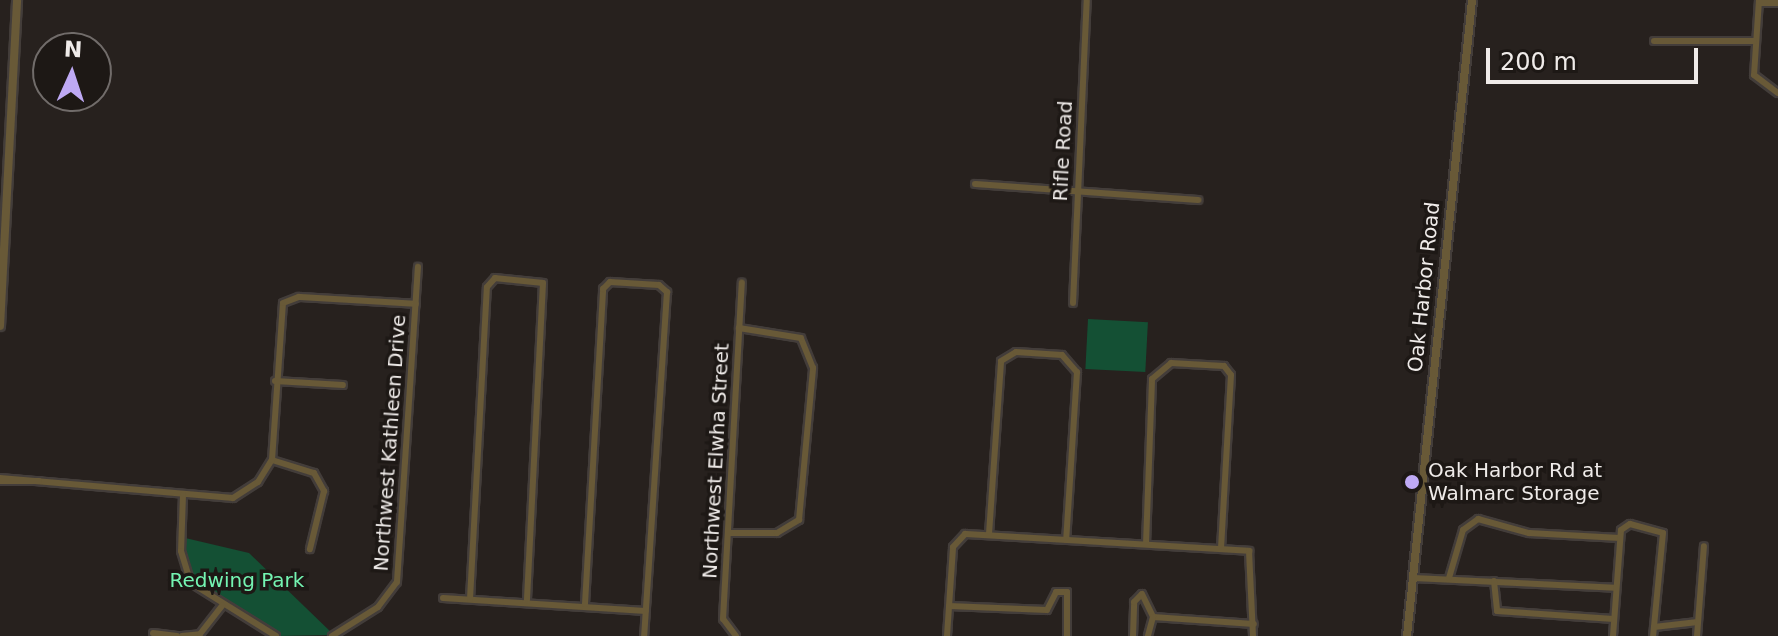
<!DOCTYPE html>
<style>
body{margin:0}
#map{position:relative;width:1778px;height:636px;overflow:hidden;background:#27211e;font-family:"DejaVu Sans",sans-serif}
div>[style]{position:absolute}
.green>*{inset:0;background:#145034;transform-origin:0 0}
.roads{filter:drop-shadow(2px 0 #433d3a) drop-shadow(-2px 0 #433d3a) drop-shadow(0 2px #433d3a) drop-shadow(0 -2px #433d3a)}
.minor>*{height:6px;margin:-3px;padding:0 3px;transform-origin:3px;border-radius:3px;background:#685937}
.tertiary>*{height:8px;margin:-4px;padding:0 4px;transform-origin:4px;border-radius:4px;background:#685937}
.dots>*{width:22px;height:22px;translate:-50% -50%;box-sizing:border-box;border:4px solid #1d1815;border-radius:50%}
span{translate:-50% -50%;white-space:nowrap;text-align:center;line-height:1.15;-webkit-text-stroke:7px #1d1815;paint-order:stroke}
.street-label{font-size:20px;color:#efebe9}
.poi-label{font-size:20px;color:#efebe9}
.left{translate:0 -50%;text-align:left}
.park-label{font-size:20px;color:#74f4b2}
.north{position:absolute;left:32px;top:32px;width:80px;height:80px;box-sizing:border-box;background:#1d1815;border:2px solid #716c6a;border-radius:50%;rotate:3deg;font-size:22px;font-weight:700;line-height:32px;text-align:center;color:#efebe9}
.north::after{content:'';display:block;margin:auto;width:28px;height:36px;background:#bea9f4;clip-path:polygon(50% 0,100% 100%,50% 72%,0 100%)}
.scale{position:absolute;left:1486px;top:48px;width:212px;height:36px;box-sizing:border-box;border:4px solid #efebe9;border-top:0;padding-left:10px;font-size:24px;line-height:28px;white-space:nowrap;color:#efebe9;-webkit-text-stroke:6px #1d1815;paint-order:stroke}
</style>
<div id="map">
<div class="green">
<i style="left:1088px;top:319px;width:60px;height:50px;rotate:3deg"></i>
<i style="clip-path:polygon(181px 537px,249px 553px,334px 635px,275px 636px,222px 606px,191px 583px)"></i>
</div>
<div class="roads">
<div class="minor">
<i style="left:1759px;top:0;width:75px;rotate:93.8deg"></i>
<i style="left:1754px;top:75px;width:30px;rotate:37deg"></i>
<i style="left:1759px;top:3px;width:19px"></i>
<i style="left:1654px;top:41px;width:100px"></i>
<i style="left:975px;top:184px;width:224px;rotate:4.1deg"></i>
<i style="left:1073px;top:303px;width:303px;rotate:-87.4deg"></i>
<i style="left:275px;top:381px;width:68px;rotate:3.4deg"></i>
<i style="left:272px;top:460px;width:44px;rotate:17.2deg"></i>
<i style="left:314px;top:473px;width:21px;rotate:61deg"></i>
<i style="left:324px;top:491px;width:60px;rotate:103.6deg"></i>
<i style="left:0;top:478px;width:234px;rotate:4.9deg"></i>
<i style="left:233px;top:498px;width:30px;rotate:-33deg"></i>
<i style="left:258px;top:482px;width:26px;rotate:-58deg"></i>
<i style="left:272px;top:460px;width:157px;rotate:-86deg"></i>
<i style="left:283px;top:303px;width:17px;rotate:-21deg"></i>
<i style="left:299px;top:297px;width:117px;rotate:3.4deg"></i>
<i style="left:0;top:481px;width:39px"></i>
<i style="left:183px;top:495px;width:56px;rotate:92deg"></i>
<i style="left:181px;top:551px;width:34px;rotate:73deg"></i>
<i style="left:191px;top:583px;width:100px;rotate:31.9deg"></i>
<i style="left:728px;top:533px;width:49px"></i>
<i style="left:777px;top:533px;width:26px;rotate:-31deg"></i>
<i style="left:799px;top:520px;width:153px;rotate:-84.7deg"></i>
<i style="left:813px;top:368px;width:32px;rotate:-112deg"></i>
<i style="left:801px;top:338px;width:63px;rotate:-170.8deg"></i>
<i style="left:989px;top:534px;width:173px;rotate:-86deg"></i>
<i style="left:1001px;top:361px;width:17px;rotate:-31deg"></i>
<i style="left:1016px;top:352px;width:46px;rotate:3.7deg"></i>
<i style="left:1062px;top:355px;width:23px;rotate:49deg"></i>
<i style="left:1077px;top:372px;width:168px;rotate:93.7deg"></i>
<i style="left:1146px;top:544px;width:165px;rotate:-87.9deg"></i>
<i style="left:1152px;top:379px;width:25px;rotate:-40deg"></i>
<i style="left:1171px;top:363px;width:53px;rotate:3.2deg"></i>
<i style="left:1224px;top:366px;width:11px;rotate:52deg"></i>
<i style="left:1231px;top:375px;width:172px;rotate:93.3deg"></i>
<i style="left:1414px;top:578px;width:201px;rotate:2.8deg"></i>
<i style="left:1449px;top:578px;width:50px;rotate:-73.7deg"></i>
<i style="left:1463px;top:530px;width:19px;rotate:-36deg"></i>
<i style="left:1478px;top:519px;width:53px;rotate:15.4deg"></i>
<i style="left:1529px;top:533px;width:91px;rotate:3.1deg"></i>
<i style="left:1494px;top:581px;width:30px;rotate:84deg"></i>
<i style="left:1497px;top:611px;width:117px;rotate:3.9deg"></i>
<i style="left:443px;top:598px;width:203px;rotate:3.7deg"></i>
<i style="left:470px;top:599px;width:312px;rotate:-86.9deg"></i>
<i style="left:487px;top:287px;width:12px;rotate:-48deg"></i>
<i style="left:495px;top:278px;width:48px;rotate:5.9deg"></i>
<i style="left:543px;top:283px;width:318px;rotate:92.9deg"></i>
<i style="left:585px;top:604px;width:316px;rotate:-86.7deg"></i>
<i style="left:603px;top:289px;width:10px;rotate:-45deg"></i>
<i style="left:610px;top:282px;width:49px;rotate:3.5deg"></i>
<i style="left:659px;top:285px;width:11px;rotate:41deg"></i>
<i style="left:667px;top:292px;width:345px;rotate:93.8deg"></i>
<i style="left:949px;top:606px;width:98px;rotate:2.3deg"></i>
<i style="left:1047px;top:610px;width:20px;rotate:-63deg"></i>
<i style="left:1056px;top:592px;width:11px"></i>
<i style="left:1067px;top:592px;width:44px;rotate:90deg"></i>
<i style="left:1153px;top:617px;width:101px;rotate:4deg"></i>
<i style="left:1654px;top:627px;width:44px;rotate:-6.5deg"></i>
<i style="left:153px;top:633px;width:24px;rotate:7deg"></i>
<i style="left:182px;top:636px;width:18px;rotate:-6deg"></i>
<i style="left:200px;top:634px;width:36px;rotate:-52deg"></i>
<i style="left:332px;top:636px;width:54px;rotate:-32.2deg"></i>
<i style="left:378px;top:607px;width:31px;rotate:-53deg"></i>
<i style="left:397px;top:582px;width:316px;rotate:-86.2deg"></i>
<i style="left:736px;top:636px;width:21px;rotate:-127deg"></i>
<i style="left:723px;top:619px;width:337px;rotate:-86.8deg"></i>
<i style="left:947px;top:636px;width:89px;rotate:-86.1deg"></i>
<i style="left:953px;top:547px;width:18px;rotate:-47deg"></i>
<i style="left:965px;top:534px;width:285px;rotate:3.4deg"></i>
<i style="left:1249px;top:551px;width:85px;rotate:87.3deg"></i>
<i style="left:1133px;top:636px;width:34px;rotate:-88deg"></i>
<i style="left:1134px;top:602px;width:11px;rotate:-45deg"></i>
<i style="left:1142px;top:594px;width:25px;rotate:64deg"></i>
<i style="left:1153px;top:617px;width:20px;rotate:105deg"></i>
<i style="left:1613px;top:636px;width:106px;rotate:-85.7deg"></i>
<i style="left:1621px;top:530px;width:11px;rotate:-34deg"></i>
<i style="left:1630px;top:524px;width:34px;rotate:15deg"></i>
<i style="left:1663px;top:533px;width:103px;rotate:95.5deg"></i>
<i style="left:1697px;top:636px;width:90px;rotate:-85.6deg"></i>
</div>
<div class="tertiary">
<i style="left:0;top:326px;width:326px;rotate:-87deg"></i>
<i style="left:1407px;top:636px;width:639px;rotate:-84.16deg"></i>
</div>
</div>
<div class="dots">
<i style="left:1412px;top:482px;background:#bea9f4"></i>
</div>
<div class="street-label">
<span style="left:1063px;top:151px;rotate:-87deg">Rifle Road</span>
<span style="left:1424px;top:287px;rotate:-84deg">Oak Harbor Road</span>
<span style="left:390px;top:443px;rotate:-86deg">Northwest Kathleen Drive</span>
<span style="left:716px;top:461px;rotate:-87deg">Northwest Elwha Street</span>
</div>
<div class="poi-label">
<span class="left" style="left:1428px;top:482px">Oak Harbor Rd at<br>Walmarc Storage</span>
</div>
<div class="park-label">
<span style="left:237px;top:580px">Redwing Park</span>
</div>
<div class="north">N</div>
<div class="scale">200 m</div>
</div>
